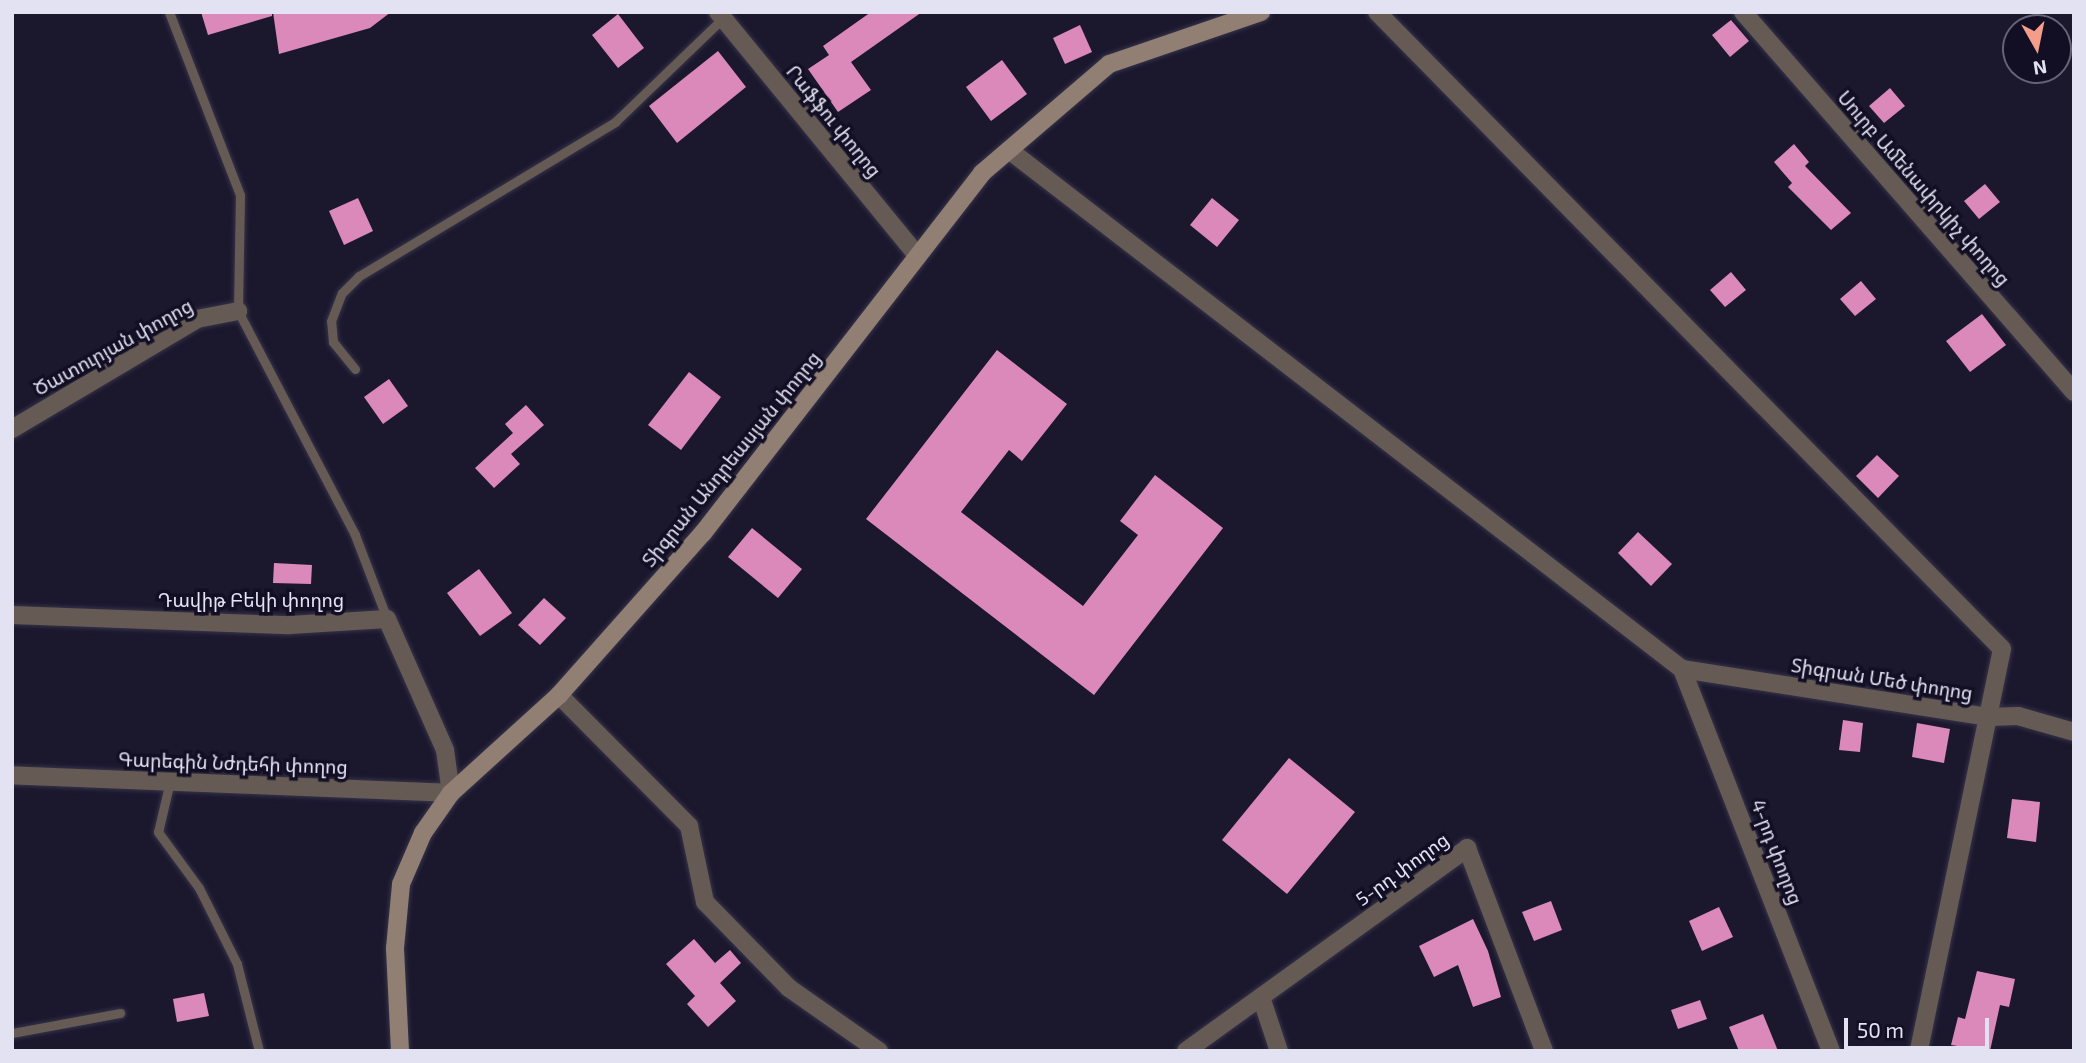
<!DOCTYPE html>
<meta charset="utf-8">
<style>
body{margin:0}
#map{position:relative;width:2086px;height:1063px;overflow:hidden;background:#1b182e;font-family:"Exo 2","Noto Sans Armenian",sans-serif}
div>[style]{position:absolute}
.building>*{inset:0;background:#db88bb}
.roads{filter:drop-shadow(0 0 2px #373449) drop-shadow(0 0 2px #373449)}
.service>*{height:9px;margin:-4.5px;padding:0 4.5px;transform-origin:4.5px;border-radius:4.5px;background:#665b54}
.minor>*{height:18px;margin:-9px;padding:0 9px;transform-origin:9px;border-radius:9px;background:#665b54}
.secondary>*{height:18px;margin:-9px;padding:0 9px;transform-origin:9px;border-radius:9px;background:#917f73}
span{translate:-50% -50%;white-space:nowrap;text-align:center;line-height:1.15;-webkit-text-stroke:7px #120f24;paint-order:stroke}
.street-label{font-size:19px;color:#e3e2f2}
.frame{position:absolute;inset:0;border:14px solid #e3e2f2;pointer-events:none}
.north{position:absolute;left:2002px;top:14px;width:70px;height:70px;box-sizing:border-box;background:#120f24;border:2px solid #666376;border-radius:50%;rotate:171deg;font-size:19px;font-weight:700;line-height:28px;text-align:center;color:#e3e2f2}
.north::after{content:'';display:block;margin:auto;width:24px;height:32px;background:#f49d8b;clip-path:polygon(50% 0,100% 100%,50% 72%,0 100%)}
.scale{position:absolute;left:1844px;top:1018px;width:145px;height:32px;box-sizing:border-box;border:4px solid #e3e2f2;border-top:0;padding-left:9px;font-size:21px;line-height:24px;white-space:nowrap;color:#e3e2f2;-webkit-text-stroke:5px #120f24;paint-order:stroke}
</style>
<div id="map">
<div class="building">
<i style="clip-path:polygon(201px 12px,272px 12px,272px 16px,208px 35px)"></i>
<i style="clip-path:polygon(273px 12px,391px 12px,370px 28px,279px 54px)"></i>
<i style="clip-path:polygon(871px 12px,922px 12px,851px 62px,871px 90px,838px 112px,808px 69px,829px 55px,823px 46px)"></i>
<i style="clip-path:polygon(618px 14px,644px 48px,618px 68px,592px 35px)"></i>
<i style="clip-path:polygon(1731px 20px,1749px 41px,1730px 57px,1712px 35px)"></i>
<i style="clip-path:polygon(1080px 25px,1092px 52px,1065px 64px,1053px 38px)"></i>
<i style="clip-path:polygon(718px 51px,746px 87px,677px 143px,649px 106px)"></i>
<i style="clip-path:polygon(1002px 60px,1027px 94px,991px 121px,966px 87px)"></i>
<i style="clip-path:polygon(1890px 88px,1905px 106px,1884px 123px,1869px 106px)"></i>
<i style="clip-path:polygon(1794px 144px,1809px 162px,1805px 166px,1851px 213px,1831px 230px,1788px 187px,1792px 183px,1774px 162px)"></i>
<i style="clip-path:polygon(1985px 184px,2000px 202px,1979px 219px,1964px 201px)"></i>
<i style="clip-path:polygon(358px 198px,373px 231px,344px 245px,329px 211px)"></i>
<i style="clip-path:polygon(1212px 198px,1239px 220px,1217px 247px,1190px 225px)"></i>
<i style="clip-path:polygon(1731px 272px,1746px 290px,1725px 307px,1710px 290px)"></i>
<i style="clip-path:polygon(1861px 281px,1876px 299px,1855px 316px,1840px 299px)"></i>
<i style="clip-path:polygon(1982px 314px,2006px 345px,1970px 372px,1946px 341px)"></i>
<i style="clip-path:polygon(997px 350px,1067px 404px,1022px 461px,1009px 450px,961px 512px,1083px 606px,1138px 535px,1120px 521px,1155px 475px,1223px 528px,1094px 695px,866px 519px)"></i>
<i style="clip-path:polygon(689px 372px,721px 397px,681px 450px,648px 425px)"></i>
<i style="clip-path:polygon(389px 379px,408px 406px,383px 424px,364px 397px)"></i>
<i style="clip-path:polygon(526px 405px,544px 425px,511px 454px,520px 464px,494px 488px,475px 468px,513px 433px,505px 424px)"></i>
<i style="clip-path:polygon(1877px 455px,1899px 476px,1878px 498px,1856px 476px)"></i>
<i style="clip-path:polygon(752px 528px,802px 569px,778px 598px,728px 557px)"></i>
<i style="clip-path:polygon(1638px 532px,1672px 564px,1651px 586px,1618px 553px)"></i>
<i style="clip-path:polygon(274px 563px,312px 565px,311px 584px,273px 583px)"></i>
<i style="clip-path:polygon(479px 569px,512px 613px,480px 636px,447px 593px)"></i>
<i style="clip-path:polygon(544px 598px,566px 618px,540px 645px,518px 625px)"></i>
<i style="clip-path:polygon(1843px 720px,1863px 723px,1860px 752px,1839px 750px)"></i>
<i style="clip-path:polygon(1917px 723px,1950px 729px,1944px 763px,1912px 757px)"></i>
<i style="clip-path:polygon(1289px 758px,1355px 812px,1287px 894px,1222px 840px)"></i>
<i style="clip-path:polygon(2012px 799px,2040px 802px,2036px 842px,2007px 838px)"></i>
<i style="clip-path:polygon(1551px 901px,1562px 930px,1534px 941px,1522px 912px)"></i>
<i style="clip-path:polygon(1719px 907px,1733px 937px,1702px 951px,1689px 921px)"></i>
<i style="clip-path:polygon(1473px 919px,1488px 951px,1501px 997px,1473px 1007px,1458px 965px,1434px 977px,1419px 946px)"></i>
<i style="clip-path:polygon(694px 939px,715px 963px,730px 950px,741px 963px,720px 983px,736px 1001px,708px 1027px,687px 1004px,695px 996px,666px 964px)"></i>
<i style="clip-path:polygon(1977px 971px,2015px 979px,2009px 1007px,2000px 1005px,1990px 1051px,1951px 1045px,1958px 1017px,1965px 1019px)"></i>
<i style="clip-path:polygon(204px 993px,209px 1016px,177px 1022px,173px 999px)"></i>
<i style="clip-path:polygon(1700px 1000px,1707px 1019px,1678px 1029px,1671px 1010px)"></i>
<i style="clip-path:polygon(1763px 1014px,1778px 1051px,1739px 1051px,1729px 1027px)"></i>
</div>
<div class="roads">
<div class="service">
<i style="left:169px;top:12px;width:196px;rotate:68.8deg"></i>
<i style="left:240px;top:195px;width:116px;rotate:91deg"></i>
<i style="left:238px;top:311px;width:253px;rotate:62.4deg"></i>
<i style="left:355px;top:535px;width:90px;rotate:69.1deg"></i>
<i style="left:355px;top:369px;width:35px;rotate:-129deg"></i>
<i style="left:333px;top:342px;width:21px;rotate:-95deg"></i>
<i style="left:331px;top:321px;width:30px;rotate:-69deg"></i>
<i style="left:342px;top:293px;width:24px;rotate:-45deg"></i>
<i style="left:359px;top:276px;width:299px;rotate:-31deg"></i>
<i style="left:615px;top:122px;width:150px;rotate:-43.9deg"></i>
<i style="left:170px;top:781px;width:52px;rotate:103.2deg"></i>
<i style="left:158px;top:832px;width:69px;rotate:53.8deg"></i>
<i style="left:199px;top:888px;width:85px;rotate:63.4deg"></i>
<i style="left:237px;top:964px;width:90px;rotate:75.8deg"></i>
<i style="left:12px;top:1033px;width:110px;rotate:-10.5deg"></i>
</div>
<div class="minor">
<i style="left:718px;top:12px;width:315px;rotate:50.7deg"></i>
<i style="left:1377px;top:12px;width:892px;rotate:45.54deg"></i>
<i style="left:2002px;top:649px;width:410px;rotate:101.7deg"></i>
<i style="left:1743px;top:12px;width:504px;rotate:48.94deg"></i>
<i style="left:1009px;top:150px;width:850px;rotate:37.64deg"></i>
<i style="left:1682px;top:669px;width:311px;rotate:8.9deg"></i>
<i style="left:1989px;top:717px;width:29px;rotate:-2deg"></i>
<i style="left:2018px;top:716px;width:58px;rotate:15.9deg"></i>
<i style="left:12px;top:429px;width:215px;rotate:-30.7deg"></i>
<i style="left:197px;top:319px;width:42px;rotate:-11deg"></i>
<i style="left:12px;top:615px;width:278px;rotate:2.1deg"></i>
<i style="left:290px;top:625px;width:97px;rotate:-3.5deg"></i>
<i style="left:387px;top:619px;width:143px;rotate:66.1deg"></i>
<i style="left:445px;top:750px;width:43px;rotate:82.1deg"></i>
<i style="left:451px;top:793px;width:439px;rotate:-177.7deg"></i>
<i style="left:1682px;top:669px;width:410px;rotate:68.7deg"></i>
<i style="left:559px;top:695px;width:185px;rotate:45.2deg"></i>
<i style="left:689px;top:826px;width:78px;rotate:78.1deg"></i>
<i style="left:705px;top:902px;width:120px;rotate:45.7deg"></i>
<i style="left:789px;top:988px;width:110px;rotate:35deg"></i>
<i style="left:1261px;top:997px;width:57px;rotate:71.6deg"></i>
<i style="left:1186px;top:1051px;width:347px;rotate:-35.8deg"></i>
<i style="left:1467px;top:848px;width:217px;rotate:69.2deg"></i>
</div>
<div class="secondary">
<i style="left:400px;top:1051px;width:103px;rotate:-92.8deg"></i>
<i style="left:395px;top:948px;width:64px;rotate:-84.6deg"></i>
<i style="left:401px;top:884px;width:56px;rotate:-66.7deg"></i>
<i style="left:423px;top:833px;width:49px;rotate:-55deg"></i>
<i style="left:451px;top:793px;width:146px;rotate:-42.2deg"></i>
<i style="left:559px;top:695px;width:217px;rotate:-48.4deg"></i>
<i style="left:703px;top:533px;width:455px;rotate:-52.2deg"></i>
<i style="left:982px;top:173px;width:167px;rotate:-40.6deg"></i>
<i style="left:1109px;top:64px;width:161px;rotate:-18.9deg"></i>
</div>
</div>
<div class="street-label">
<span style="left:834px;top:121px;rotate:51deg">Րաֆֆու փողոց</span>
<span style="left:1924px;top:188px;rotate:49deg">Սուրբ Ամենափրկիչ փողոց</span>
<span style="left:113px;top:347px;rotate:-29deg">Ծատուրյան փողոց</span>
<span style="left:731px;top:459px;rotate:-51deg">Տիգրան Անդրեասյան փողոց</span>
<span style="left:251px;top:600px">Դավիթ Բեկի փողոց</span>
<span style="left:1882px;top:679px;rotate:9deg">Տիգրան Մեծ փողոց</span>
<span style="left:233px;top:763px;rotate:2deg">Գարեգին Նժդեհի փողոց</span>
<span style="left:1777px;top:852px;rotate:69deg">4-րդ փողոց</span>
<span style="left:1402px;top:869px;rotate:-36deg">5-րդ փողոց</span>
</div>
<div class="frame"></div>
<div class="north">N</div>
<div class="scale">50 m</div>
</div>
